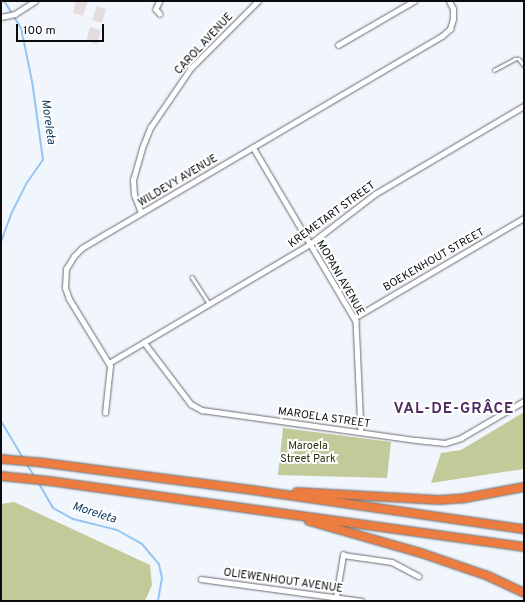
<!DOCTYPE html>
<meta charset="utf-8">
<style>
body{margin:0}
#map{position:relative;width:525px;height:602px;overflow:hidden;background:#f1f6fc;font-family:Overpass,sans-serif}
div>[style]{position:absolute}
.green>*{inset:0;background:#c2ca9a}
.stream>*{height:2px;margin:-1px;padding:0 1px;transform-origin:1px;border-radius:1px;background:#96c5f3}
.building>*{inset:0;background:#e4dcdf}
.roads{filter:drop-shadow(0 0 1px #676c71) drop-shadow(0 0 1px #676c71)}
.service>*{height:2.5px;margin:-1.25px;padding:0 1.25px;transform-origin:1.25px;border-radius:1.25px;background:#fff}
.minor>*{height:4.5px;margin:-2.25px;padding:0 2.25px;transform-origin:2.25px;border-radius:2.25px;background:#fff}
.motorway>*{height:8px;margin:-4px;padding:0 4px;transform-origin:4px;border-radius:4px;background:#ec7c3f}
span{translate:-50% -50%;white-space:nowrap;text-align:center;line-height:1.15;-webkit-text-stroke:4px #fff;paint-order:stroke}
.street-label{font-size:11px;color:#0a0c0e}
.park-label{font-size:11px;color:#2c310f}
.water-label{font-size:12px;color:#133e63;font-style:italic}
.district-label{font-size:15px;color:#4f2c64;font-weight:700;letter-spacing:1px}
.frame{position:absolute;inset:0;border:2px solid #0a0c0e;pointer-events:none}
.scale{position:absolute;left:16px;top:24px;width:88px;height:18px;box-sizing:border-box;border:2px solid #0a0c0e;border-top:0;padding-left:5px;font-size:12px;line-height:14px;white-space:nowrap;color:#0a0c0e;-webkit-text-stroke:3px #fff;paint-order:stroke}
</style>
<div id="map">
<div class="green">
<i style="clip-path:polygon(524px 412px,524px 469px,431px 483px,441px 453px,461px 450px)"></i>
<i style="clip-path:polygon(283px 428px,391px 442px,387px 478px,278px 475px)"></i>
<i style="clip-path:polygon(14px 502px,150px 565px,152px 585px,145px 601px,1px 601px,1px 504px)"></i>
</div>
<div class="stream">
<i style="left:1px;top:242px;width:32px;rotate:-70deg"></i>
<i style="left:12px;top:212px;width:31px;rotate:-63deg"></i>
<i style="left:26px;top:184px;width:29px;rotate:-55deg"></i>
<i style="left:43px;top:160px;width:80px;rotate:-97.9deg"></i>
<i style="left:32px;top:81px;width:54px;rotate:-101.7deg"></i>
<i style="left:21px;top:28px;width:32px;rotate:-122deg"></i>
<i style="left:1px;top:421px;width:43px;rotate:59.3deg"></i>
<i style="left:26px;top:463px;width:15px;rotate:58deg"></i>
<i style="left:38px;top:482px;width:30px;rotate:60deg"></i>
<i style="left:53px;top:508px;width:23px;rotate:29deg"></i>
<i style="left:73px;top:519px;width:45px;rotate:14deg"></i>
<i style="left:117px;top:530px;width:29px;rotate:29deg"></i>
<i style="left:142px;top:544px;width:26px;rotate:50deg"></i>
<i style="left:159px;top:564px;width:14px;rotate:78deg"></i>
<i style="left:162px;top:578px;width:23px;rotate:100deg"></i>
</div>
<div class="building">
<i style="clip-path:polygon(76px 1px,88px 1px,83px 16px,73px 13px)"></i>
<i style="clip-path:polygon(97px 6px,106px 9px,102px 23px,92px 20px)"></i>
<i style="clip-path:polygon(90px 27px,101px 30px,97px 44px,86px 41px)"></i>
</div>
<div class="roads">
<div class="service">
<i style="left:494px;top:70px;width:24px;rotate:-28deg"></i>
<i style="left:515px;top:59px;width:4px"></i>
<i style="left:519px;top:59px;width:8px;rotate:50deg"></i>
<i style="left:192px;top:277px;width:31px;rotate:57deg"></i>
</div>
<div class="minor">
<i style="left:160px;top:1px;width:9px;rotate:117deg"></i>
<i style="left:156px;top:9px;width:6px;rotate:51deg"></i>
<i style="left:1px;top:17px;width:14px;rotate:-12deg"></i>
<i style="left:15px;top:14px;width:24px;rotate:-33deg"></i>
<i style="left:338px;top:45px;width:88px;rotate:-30.1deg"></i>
<i style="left:253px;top:147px;width:202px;rotate:59.4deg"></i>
<i style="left:356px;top:321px;width:111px;rotate:87.4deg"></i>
<i style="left:141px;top:213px;width:19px;rotate:-111deg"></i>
<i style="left:134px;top:195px;width:15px;rotate:-94deg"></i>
<i style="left:133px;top:180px;width:33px;rotate:-74deg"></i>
<i style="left:142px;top:148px;width:22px;rotate:-68deg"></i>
<i style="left:150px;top:128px;width:73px;rotate:-55.7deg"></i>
<i style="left:191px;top:68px;width:95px;rotate:-45deg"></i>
<i style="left:354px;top:318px;width:197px;rotate:-30.5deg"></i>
<i style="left:144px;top:342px;width:78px;rotate:52.8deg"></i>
<i style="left:191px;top:404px;width:13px;rotate:29deg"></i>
<i style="left:202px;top:410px;width:216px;rotate:8deg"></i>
<i style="left:416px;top:440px;width:29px;rotate:6deg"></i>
<i style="left:445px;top:443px;width:17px;rotate:-17deg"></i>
<i style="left:461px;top:438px;width:73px;rotate:-30.4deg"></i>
<i style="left:109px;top:363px;width:234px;rotate:-30.6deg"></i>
<i style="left:310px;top:244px;width:82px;rotate:-37.6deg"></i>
<i style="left:375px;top:194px;width:173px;rotate:-30.6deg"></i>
<i style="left:105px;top:413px;width:47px;rotate:-83.9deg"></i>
<i style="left:110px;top:366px;width:79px;rotate:-121.5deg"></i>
<i style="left:69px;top:299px;width:12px;rotate:-110deg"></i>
<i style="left:65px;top:288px;width:19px;rotate:-87deg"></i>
<i style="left:66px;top:269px;width:15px;rotate:-58deg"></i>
<i style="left:74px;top:256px;width:11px;rotate:-45deg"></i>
<i style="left:82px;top:248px;width:31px;rotate:-31deg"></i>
<i style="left:109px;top:232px;width:386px;rotate:-30.5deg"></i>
<i style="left:442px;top:36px;width:11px;rotate:-41deg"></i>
<i style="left:450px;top:29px;width:10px;rotate:-73deg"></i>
<i style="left:453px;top:19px;width:10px;rotate:-90deg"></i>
<i style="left:453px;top:9px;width:9px;rotate:-117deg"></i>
<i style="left:201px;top:579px;width:162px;rotate:7.8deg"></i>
<i style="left:336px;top:597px;width:43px;rotate:-80.5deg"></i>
<i style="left:343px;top:555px;width:49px;rotate:8.1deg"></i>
<i style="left:392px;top:562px;width:30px;rotate:28deg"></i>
</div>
<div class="motorway">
<i style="left:1px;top:459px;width:36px;rotate:5deg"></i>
<i style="left:37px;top:462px;width:217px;rotate:7.4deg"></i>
<i style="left:252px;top:490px;width:275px;rotate:8.2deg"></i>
<i style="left:1px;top:476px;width:48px;rotate:5.9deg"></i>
<i style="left:49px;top:481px;width:480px;rotate:7.9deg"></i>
<i style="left:297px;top:492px;width:142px;rotate:3.2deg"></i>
<i style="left:439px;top:500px;width:26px;rotate:-4deg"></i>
<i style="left:465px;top:498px;width:60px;rotate:-10.6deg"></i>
<i style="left:309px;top:521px;width:116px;rotate:15.9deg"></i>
<i style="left:421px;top:553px;width:71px;rotate:18.9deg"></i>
<i style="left:488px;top:576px;width:40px;rotate:25deg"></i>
</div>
</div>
<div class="street-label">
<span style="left:204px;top:44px;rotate:-47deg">CAROL AVENUE</span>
<span style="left:178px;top:181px;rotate:-31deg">WILDEVY AVENUE</span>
<span style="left:332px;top:215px;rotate:-36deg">KREMETART STREET</span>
<span style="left:434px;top:260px;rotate:-30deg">BOEKENHOUT STREET</span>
<span style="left:340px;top:278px;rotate:60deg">MOPANI AVENUE</span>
<span style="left:324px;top:418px;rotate:8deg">MAROELA STREET</span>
<span style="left:283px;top:581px;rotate:8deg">OLIEWENHOUT AVENUE</span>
</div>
<div class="park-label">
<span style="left:308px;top:453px">Maroela<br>Street Park</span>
</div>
<div class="water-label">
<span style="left:47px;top:122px;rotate:82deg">Moreleta</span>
<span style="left:94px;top:514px;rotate:18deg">Moreleta</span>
</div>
<div class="district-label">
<span style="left:454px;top:410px">VAL-DE-GRÂCE</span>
</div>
<div class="frame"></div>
<div class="scale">100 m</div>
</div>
